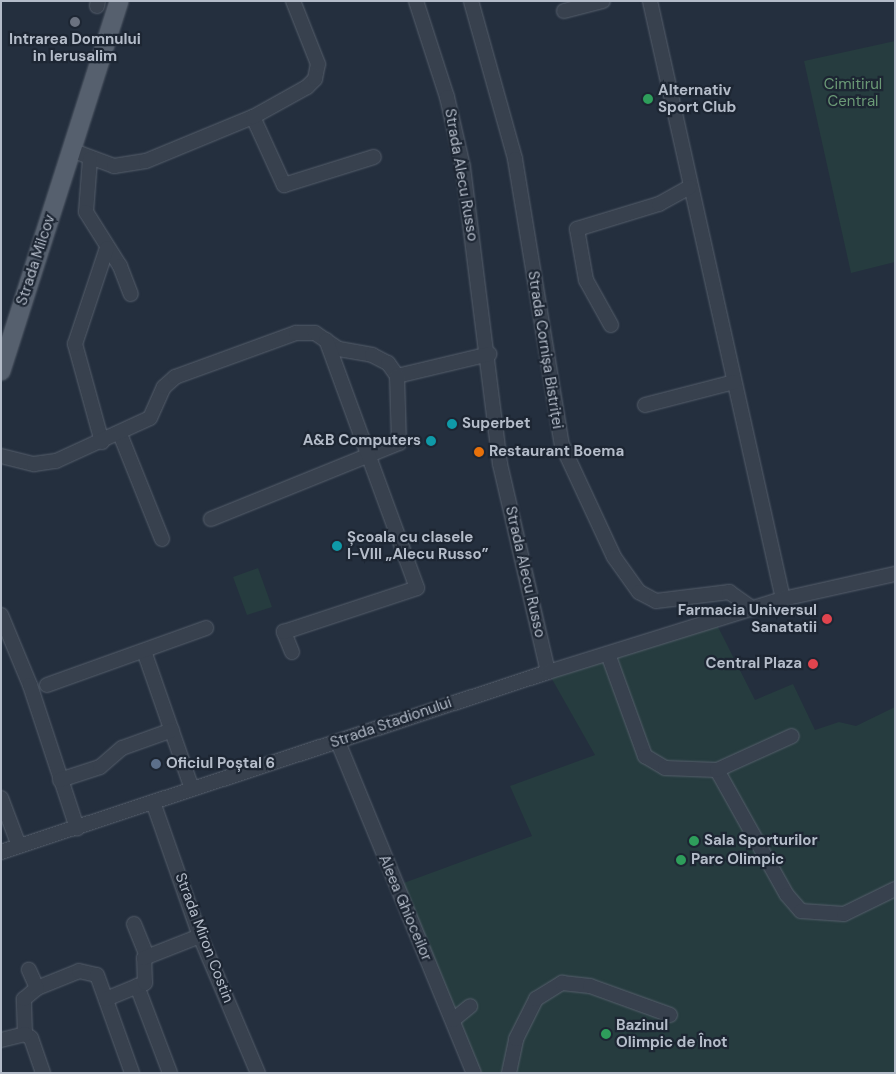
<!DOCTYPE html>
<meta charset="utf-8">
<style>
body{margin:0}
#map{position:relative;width:896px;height:1074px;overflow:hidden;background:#242f3e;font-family:"DM Sans",sans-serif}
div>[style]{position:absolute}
.green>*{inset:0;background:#263c3f}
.roads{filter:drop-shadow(0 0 1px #565f6c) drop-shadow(0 0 1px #565f6c)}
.minor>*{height:14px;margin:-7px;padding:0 7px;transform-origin:7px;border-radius:7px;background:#38414e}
.major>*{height:18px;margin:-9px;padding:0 9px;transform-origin:9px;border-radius:9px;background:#56606e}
.dots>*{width:14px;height:14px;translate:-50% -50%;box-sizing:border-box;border:2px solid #1d2633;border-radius:50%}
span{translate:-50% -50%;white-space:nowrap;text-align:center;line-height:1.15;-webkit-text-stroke:4.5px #1d2633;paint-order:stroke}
.poi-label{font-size:15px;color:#b4bcc9;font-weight:700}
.left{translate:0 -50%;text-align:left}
.right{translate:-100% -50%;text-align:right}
.park-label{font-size:15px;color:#6b9a76}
.street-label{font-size:15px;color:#b4bcc9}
.frame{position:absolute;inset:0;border:2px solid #b4bcc9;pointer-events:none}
</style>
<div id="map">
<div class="green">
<i style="clip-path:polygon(895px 41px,895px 262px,851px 273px,804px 61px)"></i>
<i style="clip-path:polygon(258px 568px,272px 607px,247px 615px,233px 577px)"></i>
<i style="clip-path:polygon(715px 621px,755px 700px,793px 684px,815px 730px,839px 722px,856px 726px,895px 707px,895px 1073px,474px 1073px,401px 884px,532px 836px,510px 786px,595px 755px,548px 672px)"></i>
</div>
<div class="roads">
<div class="minor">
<i style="left:416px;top:1px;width:101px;rotate:72.1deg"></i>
<i style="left:447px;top:97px;width:72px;rotate:77.1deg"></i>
<i style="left:463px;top:167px;width:299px;rotate:82.9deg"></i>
<i style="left:500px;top:464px;width:213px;rotate:77deg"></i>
<i style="left:471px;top:1px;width:164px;rotate:74.4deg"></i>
<i style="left:515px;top:159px;width:290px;rotate:80.7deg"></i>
<i style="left:562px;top:445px;width:123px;rotate:65.1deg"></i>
<i style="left:614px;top:557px;width:43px;rotate:54.5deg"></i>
<i style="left:639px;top:592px;width:19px;rotate:28deg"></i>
<i style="left:656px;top:601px;width:74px;rotate:-7deg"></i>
<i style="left:729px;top:592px;width:29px;rotate:35deg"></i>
<i style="left:650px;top:1px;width:613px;rotate:77.46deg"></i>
<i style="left:97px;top:6px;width:5px;rotate:-79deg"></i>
<i style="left:564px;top:11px;width:40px;rotate:-14.4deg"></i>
<i style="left:253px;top:117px;width:75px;rotate:65.5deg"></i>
<i style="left:284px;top:185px;width:94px;rotate:-17.3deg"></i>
<i style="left:71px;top:150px;width:46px;rotate:20.4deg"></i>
<i style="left:114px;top:166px;width:32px;rotate:-9deg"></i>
<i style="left:146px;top:161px;width:116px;rotate:-22.4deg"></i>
<i style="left:253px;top:117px;width:62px;rotate:-29.1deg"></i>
<i style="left:307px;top:87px;width:11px;rotate:-45deg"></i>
<i style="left:315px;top:79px;width:15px;rotate:-79deg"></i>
<i style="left:318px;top:64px;width:68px;rotate:-111.6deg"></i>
<i style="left:90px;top:159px;width:53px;rotate:94.3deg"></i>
<i style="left:86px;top:212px;width:64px;rotate:57.8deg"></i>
<i style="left:120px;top:266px;width:30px;rotate:69deg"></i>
<i style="left:611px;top:325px;width:51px;rotate:-119.1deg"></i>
<i style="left:586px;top:280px;width:52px;rotate:-100deg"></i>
<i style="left:577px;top:229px;width:86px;rotate:-17deg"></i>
<i style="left:659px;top:204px;width:35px;rotate:-29deg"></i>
<i style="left:645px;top:405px;width:92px;rotate:-14.5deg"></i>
<i style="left:120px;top:434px;width:113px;rotate:68.2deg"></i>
<i style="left:102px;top:442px;width:102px;rotate:-105.4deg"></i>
<i style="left:75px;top:344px;width:101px;rotate:-71.6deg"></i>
<i style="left:1px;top:456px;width:34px;rotate:14deg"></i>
<i style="left:34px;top:464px;width:22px;rotate:-8deg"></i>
<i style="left:56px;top:461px;width:103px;rotate:-24.6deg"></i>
<i style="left:150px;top:418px;width:34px;rotate:-66deg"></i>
<i style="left:164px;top:387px;width:15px;rotate:-42deg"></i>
<i style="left:175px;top:377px;width:129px;rotate:-20deg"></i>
<i style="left:296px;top:333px;width:19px"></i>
<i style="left:315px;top:333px;width:29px;rotate:34deg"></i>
<i style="left:339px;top:349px;width:34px;rotate:10deg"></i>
<i style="left:372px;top:355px;width:18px;rotate:27deg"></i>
<i style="left:388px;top:363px;width:16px;rotate:55deg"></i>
<i style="left:397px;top:376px;width:95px;rotate:-13.4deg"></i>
<i style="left:211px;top:519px;width:203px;rotate:-22deg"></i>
<i style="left:399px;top:443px;width:67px;rotate:-91.7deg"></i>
<i style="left:1px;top:615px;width:76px;rotate:67.5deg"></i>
<i style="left:30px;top:685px;width:151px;rotate:71.8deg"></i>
<i style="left:144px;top:651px;width:146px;rotate:70.8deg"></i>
<i style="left:292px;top:652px;width:22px;rotate:-112deg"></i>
<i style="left:284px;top:632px;width:140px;rotate:-18.3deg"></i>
<i style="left:417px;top:588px;width:264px;rotate:-110.1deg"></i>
<i style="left:608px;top:654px;width:109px;rotate:70.1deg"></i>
<i style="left:645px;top:756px;width:23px;rotate:31deg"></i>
<i style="left:665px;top:768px;width:52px;rotate:2.2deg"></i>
<i style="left:717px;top:770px;width:143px;rotate:60.8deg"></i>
<i style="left:787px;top:895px;width:21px;rotate:49deg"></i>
<i style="left:801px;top:911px;width:43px;rotate:4deg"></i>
<i style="left:844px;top:914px;width:57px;rotate:-26.1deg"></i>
<i style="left:47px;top:685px;width:169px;rotate:-19.7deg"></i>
<i style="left:338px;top:742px;width:358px;rotate:67.7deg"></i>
<i style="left:717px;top:770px;width:82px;rotate:-24.4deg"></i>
<i style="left:60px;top:780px;width:42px;rotate:-18deg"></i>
<i style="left:100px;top:767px;width:29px;rotate:-41deg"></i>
<i style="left:122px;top:748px;width:53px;rotate:-19.8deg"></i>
<i style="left:1px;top:798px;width:51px;rotate:69.4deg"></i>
<i style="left:153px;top:802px;width:142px;rotate:70.7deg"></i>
<i style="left:200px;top:936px;width:149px;rotate:67.1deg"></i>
<i style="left:1px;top:852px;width:576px;rotate:-18.21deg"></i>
<i style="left:548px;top:672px;width:246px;rotate:-17.3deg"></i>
<i style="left:783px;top:599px;width:115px;rotate:-12.6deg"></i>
<i style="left:134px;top:924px;width:35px;rotate:68deg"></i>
<i style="left:137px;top:986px;width:93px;rotate:69.2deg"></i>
<i style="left:37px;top:988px;width:45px;rotate:-22deg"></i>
<i style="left:79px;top:971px;width:18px;rotate:13deg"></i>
<i style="left:97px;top:975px;width:104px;rotate:70.3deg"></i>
<i style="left:106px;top:999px;width:42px;rotate:-22.3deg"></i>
<i style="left:145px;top:983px;width:25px;rotate:-92deg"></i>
<i style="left:144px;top:958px;width:60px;rotate:-21.4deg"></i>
<i style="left:453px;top:1020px;width:22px;rotate:-39deg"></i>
<i style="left:25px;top:1034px;width:35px;rotate:-92deg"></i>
<i style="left:24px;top:999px;width:17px;rotate:-40deg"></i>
<i style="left:37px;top:988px;width:20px;rotate:-114deg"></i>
<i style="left:25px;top:1034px;width:7px;rotate:34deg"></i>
<i style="left:31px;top:1038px;width:37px;rotate:71deg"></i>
<i style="left:1px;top:1040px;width:25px;rotate:-14deg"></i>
<i style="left:509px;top:1073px;width:35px;rotate:-78deg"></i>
<i style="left:516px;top:1039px;width:45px;rotate:-63.4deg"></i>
<i style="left:536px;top:999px;width:31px;rotate:-32deg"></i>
<i style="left:562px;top:983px;width:28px;rotate:6deg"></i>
<i style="left:590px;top:986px;width:85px;rotate:19.9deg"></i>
</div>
<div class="major">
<i style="left:1px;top:371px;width:388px;rotate:-72.3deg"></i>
</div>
</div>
<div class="dots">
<i style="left:75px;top:22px;background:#6b7280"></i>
<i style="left:648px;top:99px;background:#2e9e5b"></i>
<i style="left:452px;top:424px;background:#0f9aa8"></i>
<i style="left:431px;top:441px;background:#0f9aa8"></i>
<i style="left:479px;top:452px;background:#e8710a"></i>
<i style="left:337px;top:546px;background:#0f9aa8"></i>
<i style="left:827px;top:619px;background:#e0444e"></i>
<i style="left:813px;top:664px;background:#e0444e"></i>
<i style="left:156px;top:764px;background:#5c6f8a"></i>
<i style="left:694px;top:841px;background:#2e9e5b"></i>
<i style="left:681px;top:860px;background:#2e9e5b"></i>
<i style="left:606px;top:1034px;background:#2e9e5b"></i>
</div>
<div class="poi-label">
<span style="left:75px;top:48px">Intrarea Domnului<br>in Ierusalim</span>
<span class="left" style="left:658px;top:99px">Alternativ<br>Sport Club</span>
<span class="left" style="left:462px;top:424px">Superbet</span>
<span class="right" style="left:421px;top:441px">A&amp;B Computers</span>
<span class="left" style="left:489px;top:452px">Restaurant Boema</span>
<span class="left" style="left:347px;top:546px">Școala cu clasele<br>I-VIII „Alecu Russo”</span>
<span class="right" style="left:817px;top:619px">Farmacia Universul<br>Sanatatii</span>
<span class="right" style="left:802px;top:664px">Central Plaza</span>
<span class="left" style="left:166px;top:764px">Oficiul Poștal 6</span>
<span class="left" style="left:704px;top:841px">Sala Sporturilor</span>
<span class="left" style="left:691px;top:860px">Parc Olimpic</span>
<span class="left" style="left:616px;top:1034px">Bazinul<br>Olimpic de Înot</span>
</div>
<div class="park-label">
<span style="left:853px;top:93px">Cimitirul<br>Central</span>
</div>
<div class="street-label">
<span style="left:461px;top:175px;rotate:80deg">Strada Alecu Russo</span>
<span style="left:36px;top:260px;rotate:-72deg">Strada Milcov</span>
<span style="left:545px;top:350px;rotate:81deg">Strada Cornișa Bistriței</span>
<span style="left:525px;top:572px;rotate:77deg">Strada Alecu Russo</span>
<span style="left:391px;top:723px;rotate:-19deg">Strada Stadionului</span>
<span style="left:405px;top:908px;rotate:67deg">Aleea Ghioceilor</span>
<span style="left:204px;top:938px;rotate:69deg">Strada Miron Costin</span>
</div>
<div class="frame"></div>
</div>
